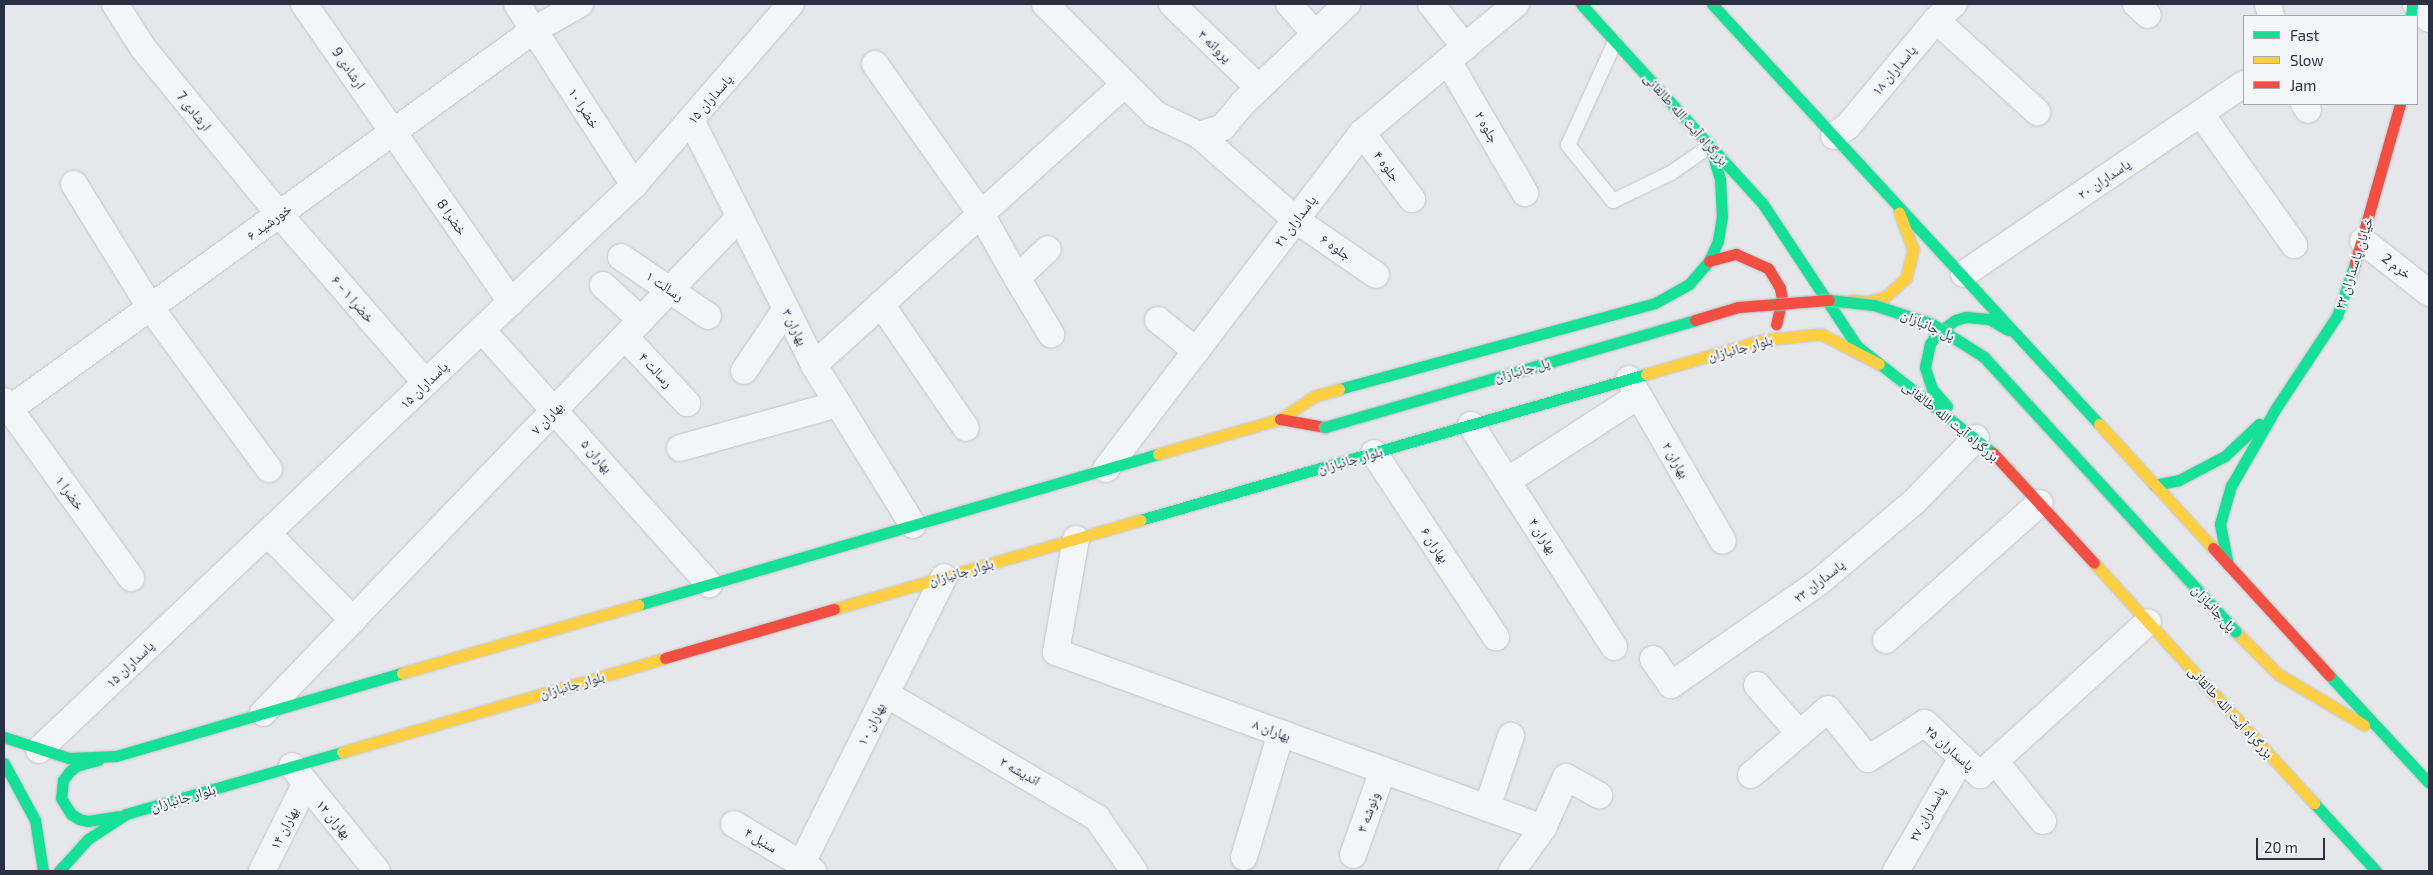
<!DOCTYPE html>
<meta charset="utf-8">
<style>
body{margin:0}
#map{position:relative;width:2433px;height:875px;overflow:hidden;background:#e5e7ea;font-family:"Exo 2","Noto Naskh Arabic",sans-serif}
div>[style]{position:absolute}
.roads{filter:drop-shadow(0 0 1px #c3c5c8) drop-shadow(0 0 1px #c3c5c8)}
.lane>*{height:14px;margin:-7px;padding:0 7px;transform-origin:7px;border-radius:7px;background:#f4f5f7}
.street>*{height:26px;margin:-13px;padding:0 13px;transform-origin:13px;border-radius:13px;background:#f4f5f7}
.fast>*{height:11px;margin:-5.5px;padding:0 5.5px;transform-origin:5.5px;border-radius:5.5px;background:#16e098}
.slow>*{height:11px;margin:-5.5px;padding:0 5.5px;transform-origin:5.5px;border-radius:5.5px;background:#ffcf43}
.jam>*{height:11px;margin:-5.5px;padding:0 5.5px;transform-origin:5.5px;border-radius:5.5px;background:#f24e42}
.bridges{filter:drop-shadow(0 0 1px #b7babf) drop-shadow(0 0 1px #b7babf)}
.fast-bridge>*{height:11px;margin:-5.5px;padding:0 5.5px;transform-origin:5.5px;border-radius:5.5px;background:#16e098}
.jam-bridge>*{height:11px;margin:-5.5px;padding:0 5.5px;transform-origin:5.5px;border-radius:5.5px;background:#f24e42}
span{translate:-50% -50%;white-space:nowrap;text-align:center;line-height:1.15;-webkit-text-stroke:4px #f3f5f9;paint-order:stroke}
.street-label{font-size:14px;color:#293245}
.frame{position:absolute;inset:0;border:5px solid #293245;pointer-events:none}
.legend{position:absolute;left:2243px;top:15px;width:175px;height:90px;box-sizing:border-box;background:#f3f5f9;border:1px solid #a2a7b1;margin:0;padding:6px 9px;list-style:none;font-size:15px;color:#293245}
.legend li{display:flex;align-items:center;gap:10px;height:25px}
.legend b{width:25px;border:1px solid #a2a7b1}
.scale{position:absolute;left:2256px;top:838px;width:69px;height:22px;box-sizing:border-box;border:2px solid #293245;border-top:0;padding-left:6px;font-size:15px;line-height:18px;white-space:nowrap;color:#293245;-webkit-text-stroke:4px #f3f5f9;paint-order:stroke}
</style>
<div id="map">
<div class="roads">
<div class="lane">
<i style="left:1615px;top:42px;width:113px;rotate:114.5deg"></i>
<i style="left:1568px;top:145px;width:72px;rotate:51.2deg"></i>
<i style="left:1613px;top:201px;width:64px;rotate:-25.8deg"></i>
<i style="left:1671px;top:173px;width:47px;rotate:-34.7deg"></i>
</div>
<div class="street">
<i style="left:115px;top:4px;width:52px;rotate:57.5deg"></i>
<i style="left:143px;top:48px;width:215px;rotate:50.7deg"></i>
<i style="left:279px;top:214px;width:224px;rotate:49deg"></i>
<i style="left:304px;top:4px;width:363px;rotate:55.2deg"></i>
<i style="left:517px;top:4px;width:216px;rotate:57.1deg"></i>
<i style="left:1045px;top:4px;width:156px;rotate:45deg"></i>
<i style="left:1155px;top:114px;width:49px;rotate:25.5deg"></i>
<i style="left:1199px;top:135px;width:25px;rotate:-18deg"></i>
<i style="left:1223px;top:127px;width:31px;rotate:-50deg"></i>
<i style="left:1243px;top:103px;width:144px;rotate:-43.6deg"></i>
<i style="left:1172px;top:4px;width:121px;rotate:44deg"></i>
<i style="left:1289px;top:4px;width:40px;rotate:49deg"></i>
<i style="left:1431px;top:4px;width:55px;rotate:51.7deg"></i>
<i style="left:2136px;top:4px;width:16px;rotate:43deg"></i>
<i style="left:2268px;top:4px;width:12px;rotate:76deg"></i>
<i style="left:2416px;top:4px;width:20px;rotate:49deg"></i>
<i style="left:1936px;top:20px;width:137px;rotate:42.3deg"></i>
<i style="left:1448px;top:61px;width:153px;rotate:59.7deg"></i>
<i style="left:875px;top:64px;width:184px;rotate:54.8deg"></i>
<i style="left:981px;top:214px;width:73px;rotate:60.6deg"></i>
<i style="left:1017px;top:278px;width:42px;rotate:-43.1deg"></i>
<i style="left:2304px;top:104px;width:7px;rotate:56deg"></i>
<i style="left:2201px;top:114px;width:161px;rotate:54.6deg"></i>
<i style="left:691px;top:120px;width:274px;rotate:63.3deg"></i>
<i style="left:814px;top:365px;width:188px;rotate:58.3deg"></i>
<i style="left:1362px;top:133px;width:83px;rotate:52.9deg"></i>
<i style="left:1199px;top:135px;width:129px;rotate:41.2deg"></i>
<i style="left:1296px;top:220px;width:97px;rotate:34.5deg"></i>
<i style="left:1834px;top:136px;width:17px;rotate:-36deg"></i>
<i style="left:1848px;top:126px;width:138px;rotate:-50.3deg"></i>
<i style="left:1936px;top:20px;width:24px;rotate:-42deg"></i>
<i style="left:74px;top:184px;width:145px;rotate:58.3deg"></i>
<i style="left:150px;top:307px;width:201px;rotate:53.7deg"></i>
<i style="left:2363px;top:241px;width:84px;rotate:38.2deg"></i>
<i style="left:621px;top:257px;width:105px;rotate:34.1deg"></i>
<i style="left:1964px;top:274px;width:338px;rotate:-34.2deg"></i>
<i style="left:1017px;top:278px;width:66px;rotate:58.7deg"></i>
<i style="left:603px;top:285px;width:52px;rotate:42.6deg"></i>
<i style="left:881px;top:304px;width:150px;rotate:55.6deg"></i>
<i style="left:1158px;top:320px;width:49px;rotate:39.2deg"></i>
<i style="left:482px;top:330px;width:341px;rotate:48.2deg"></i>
<i style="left:625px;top:337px;width:91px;rotate:46.8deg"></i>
<i style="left:814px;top:365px;width:419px;rotate:-42.1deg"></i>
<i style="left:744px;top:371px;width:75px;rotate:-55.9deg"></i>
<i style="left:1629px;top:379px;width:187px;rotate:59.9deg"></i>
<i style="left:4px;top:401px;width:218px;rotate:54.3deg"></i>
<i style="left:4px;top:413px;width:654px;rotate:-35.85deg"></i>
<i style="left:534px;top:30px;width:53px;rotate:-29.5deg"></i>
<i style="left:1471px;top:425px;width:264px;rotate:57.2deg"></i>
<i style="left:680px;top:448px;width:164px;rotate:-15.6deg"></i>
<i style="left:1374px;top:453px;width:221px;rotate:56.5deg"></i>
<i style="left:1106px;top:469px;width:422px;rotate:-52.7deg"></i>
<i style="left:1362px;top:133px;width:201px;rotate:-40deg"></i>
<i style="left:1507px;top:481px;width:156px;rotate:-33deg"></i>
<i style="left:268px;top:534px;width:121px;rotate:45.3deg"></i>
<i style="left:1076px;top:539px;width:115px;rotate:100deg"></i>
<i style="left:1056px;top:652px;width:518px;rotate:19.87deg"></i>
<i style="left:1543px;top:828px;width:56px;rotate:-65.7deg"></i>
<i style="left:1566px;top:777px;width:38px;rotate:29deg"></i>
<i style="left:1886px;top:640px;width:206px;rotate:-41.7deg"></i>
<i style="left:1653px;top:659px;width:32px;rotate:55deg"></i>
<i style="left:1671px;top:685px;width:179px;rotate:-34.8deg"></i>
<i style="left:1818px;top:583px;width:126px;rotate:-40.2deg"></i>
<i style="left:1914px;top:502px;width:89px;rotate:-45.9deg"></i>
<i style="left:1757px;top:685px;width:64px;rotate:48.8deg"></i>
<i style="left:886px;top:694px;width:245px;rotate:30.4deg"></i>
<i style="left:1097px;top:818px;width:65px;rotate:55.1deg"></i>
<i style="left:263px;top:713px;width:688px;rotate:-46.12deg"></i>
<i style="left:39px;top:750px;width:821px;rotate:-43.52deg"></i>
<i style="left:634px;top:185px;width:240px;rotate:-49.1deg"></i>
<i style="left:1995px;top:761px;width:77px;rotate:51.3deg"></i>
<i style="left:292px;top:766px;width:135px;rotate:51deg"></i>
<i style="left:1751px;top:775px;width:101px;rotate:-40.6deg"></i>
<i style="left:1828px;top:709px;width:64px;rotate:51.3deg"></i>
<i style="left:1868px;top:759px;width:67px;rotate:-32.3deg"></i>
<i style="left:1925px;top:723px;width:76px;rotate:43.4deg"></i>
<i style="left:1980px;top:775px;width:227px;rotate:-42.3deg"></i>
<i style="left:1487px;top:808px;width:76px;rotate:-71.6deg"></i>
<i style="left:734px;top:824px;width:92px;rotate:30.7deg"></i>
<i style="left:1353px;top:855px;width:90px;rotate:-70.6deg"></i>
<i style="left:1244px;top:857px;width:129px;rotate:-73.4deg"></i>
<i style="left:262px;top:871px;width:96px;rotate:-63.4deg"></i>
<i style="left:798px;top:871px;width:328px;rotate:-63.6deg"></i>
<i style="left:1512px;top:871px;width:53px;rotate:-54.2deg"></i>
<i style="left:1896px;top:871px;width:131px;rotate:-59.7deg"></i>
</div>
<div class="fast">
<i style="left:1581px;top:4px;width:270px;rotate:47.7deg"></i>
<i style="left:1763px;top:204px;width:170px;rotate:56.5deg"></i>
<i style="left:1857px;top:346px;width:173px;rotate:38.2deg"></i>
<i style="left:1712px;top:4px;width:571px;rotate:47.34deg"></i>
<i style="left:2411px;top:16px;width:12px;rotate:-85deg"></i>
<i style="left:1339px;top:389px;width:327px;rotate:-15.2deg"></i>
<i style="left:1655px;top:303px;width:39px;rotate:-29deg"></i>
<i style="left:1689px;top:284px;width:30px;rotate:-49deg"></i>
<i style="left:1709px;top:261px;width:22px;rotate:-66deg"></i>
<i style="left:1718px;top:241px;width:24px;rotate:-81deg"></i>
<i style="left:1722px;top:217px;width:38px;rotate:-93deg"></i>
<i style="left:1720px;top:179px;width:34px;rotate:-107deg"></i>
<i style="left:1947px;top:406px;width:23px;rotate:-131deg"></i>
<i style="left:1932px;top:389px;width:23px;rotate:-108deg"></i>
<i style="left:1925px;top:367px;width:24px;rotate:-78deg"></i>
<i style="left:1930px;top:344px;width:12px;rotate:-59deg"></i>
<i style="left:1936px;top:334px;width:24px;rotate:-36deg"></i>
<i style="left:1955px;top:320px;width:11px;rotate:-15deg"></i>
<i style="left:1966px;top:317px;width:23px;rotate:5deg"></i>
<i style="left:1989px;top:319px;width:22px;rotate:30deg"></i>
<i style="left:2154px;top:485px;width:25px;rotate:-11deg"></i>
<i style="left:2179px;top:480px;width:52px;rotate:-27.6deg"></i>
<i style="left:2225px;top:456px;width:47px;rotate:-43.3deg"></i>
<i style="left:1140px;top:520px;width:527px;rotate:-16.09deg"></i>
<i style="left:2228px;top:565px;width:42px;rotate:-101deg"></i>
<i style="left:2220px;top:524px;width:40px;rotate:-74deg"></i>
<i style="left:2231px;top:486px;width:90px;rotate:-60deg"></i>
<i style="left:2276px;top:408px;width:110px;rotate:-56.5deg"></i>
<i style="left:2337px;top:316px;width:56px;rotate:-71.2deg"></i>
<i style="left:638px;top:605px;width:541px;rotate:-16.19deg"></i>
<i style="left:2329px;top:675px;width:147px;rotate:47.2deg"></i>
<i style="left:4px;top:737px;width:68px;rotate:17.9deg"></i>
<i style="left:69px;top:758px;width:47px;rotate:-2.4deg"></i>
<i style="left:116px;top:756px;width:298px;rotate:-16.2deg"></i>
<i style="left:98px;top:760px;width:23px;rotate:165deg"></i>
<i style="left:76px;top:766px;width:9px;rotate:139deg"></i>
<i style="left:69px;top:772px;width:10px;rotate:127deg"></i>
<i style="left:63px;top:780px;width:18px;rotate:96deg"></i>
<i style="left:61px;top:798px;width:19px;rotate:58deg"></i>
<i style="left:71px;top:814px;width:9px;rotate:32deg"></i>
<i style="left:79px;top:819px;width:9px;rotate:13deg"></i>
<i style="left:88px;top:821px;width:31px;rotate:-9deg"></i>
<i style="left:4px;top:763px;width:65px;rotate:61.5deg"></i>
<i style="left:35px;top:820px;width:52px;rotate:81.1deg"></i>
<i style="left:2314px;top:803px;width:92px;rotate:47.6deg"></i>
<i style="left:59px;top:871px;width:43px;rotate:-47.8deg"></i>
<i style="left:88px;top:839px;width:45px;rotate:-33.3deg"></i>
<i style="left:126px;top:814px;width:225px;rotate:-16deg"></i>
</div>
<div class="slow">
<i style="left:1852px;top:300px;width:14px;rotate:8deg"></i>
<i style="left:1866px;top:302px;width:20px;rotate:-15deg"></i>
<i style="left:1885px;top:297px;width:28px;rotate:-42deg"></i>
<i style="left:1906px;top:278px;width:30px;rotate:-76deg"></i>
<i style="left:1913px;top:249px;width:39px;rotate:-111deg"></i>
<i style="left:1646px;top:374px;width:122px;rotate:-16.2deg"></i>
<i style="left:1763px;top:340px;width:58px;rotate:-5.9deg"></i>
<i style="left:1821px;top:334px;width:65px;rotate:27.3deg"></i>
<i style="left:2099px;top:424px;width:168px;rotate:47.4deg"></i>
<i style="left:1158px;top:454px;width:127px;rotate:-16deg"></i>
<i style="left:1280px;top:419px;width:42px;rotate:-33.3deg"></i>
<i style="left:1315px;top:396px;width:25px;rotate:-16deg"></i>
<i style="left:2094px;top:563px;width:326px;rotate:47.5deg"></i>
<i style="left:834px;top:609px;width:319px;rotate:-16.2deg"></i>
<i style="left:2235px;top:631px;width:61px;rotate:45deg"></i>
<i style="left:2278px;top:674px;width:100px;rotate:30.7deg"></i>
<i style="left:402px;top:673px;width:246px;rotate:-16.1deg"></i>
<i style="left:342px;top:752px;width:336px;rotate:-16.2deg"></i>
</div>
<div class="jam">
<i style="left:1709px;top:261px;width:28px;rotate:-15deg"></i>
<i style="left:1736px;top:254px;width:35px;rotate:24deg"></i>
<i style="left:1768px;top:268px;width:23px;rotate:59deg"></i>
<i style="left:1780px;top:288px;width:11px;rotate:80deg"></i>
<i style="left:1782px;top:299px;width:26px;rotate:103deg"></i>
<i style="left:2355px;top:263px;width:165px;rotate:-74.2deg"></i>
<i style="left:1280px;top:419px;width:46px;rotate:10.1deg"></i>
<i style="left:1993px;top:453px;width:149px;rotate:47.4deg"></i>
<i style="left:2213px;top:548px;width:172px;rotate:47.6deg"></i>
<i style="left:665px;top:658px;width:176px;rotate:-16.2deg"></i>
</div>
</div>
<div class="bridges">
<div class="fast-bridge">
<i style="left:1829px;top:300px;width:45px;rotate:6.3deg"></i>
<i style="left:1874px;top:305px;width:61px;rotate:18.1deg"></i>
<i style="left:1932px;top:324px;width:62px;rotate:32.4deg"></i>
<i style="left:1984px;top:357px;width:372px;rotate:47.5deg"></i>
<i style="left:1325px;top:427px;width:385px;rotate:-16.1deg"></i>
</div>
<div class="jam-bridge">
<i style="left:1695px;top:320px;width:45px;rotate:-16.8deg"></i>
<i style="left:1738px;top:307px;width:91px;rotate:-4.4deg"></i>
</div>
</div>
<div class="street-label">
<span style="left:1215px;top:46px;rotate:44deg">پروانه ۳</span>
<span style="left:349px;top:68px;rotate:55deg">ارشادی 9</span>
<span style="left:1894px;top:70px;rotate:-50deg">پاسداران ۱۸</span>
<span style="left:710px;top:99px;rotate:-49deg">پاسداران ۱۵</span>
<span style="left:584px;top:108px;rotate:57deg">خضرا ۱۰</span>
<span style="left:194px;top:111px;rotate:51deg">ارشادی 7</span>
<span style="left:1686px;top:119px;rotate:48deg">بزرگراه آیت الله طالقانی</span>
<span style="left:1487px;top:127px;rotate:60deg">جلوه ۲</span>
<span style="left:1387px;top:166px;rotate:53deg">جلوه ۴</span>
<span style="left:2104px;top:179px;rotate:-34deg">پاسداران ۲۰</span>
<span style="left:452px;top:217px;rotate:55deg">خضرا 8</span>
<span style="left:1295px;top:221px;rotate:-53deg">پاسداران ۲۱</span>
<span style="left:269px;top:222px;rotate:-36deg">خورشید ۶</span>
<span style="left:1336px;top:247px;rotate:35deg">جلوه ۶</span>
<span style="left:2354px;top:263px;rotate:-72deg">خیابان پاسداران ۲۲</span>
<span style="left:2397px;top:266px;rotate:37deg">خرم 2</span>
<span style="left:665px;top:286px;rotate:34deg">رسالت ۱</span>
<span style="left:353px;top:299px;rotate:49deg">خضرا ۱ - ۶</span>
<span style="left:1928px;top:325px;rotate:24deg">پل جانبازان</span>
<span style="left:795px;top:327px;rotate:64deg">بهاران ۳</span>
<span style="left:1740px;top:348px;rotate:-15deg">بلوار جانبازان</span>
<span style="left:656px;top:370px;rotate:47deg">رسالت ۴</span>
<span style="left:1522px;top:370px;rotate:-16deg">پل جانبازان</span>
<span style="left:424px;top:385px;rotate:-44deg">پاسداران ۱۵</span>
<span style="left:547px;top:418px;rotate:-46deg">بهاران ۷</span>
<span style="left:1951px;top:421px;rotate:39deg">بزرگراه آیت الله طالقانی</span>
<span style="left:597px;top:456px;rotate:49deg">بهاران ۵</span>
<span style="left:1350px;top:460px;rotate:-16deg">بلوار جانبازان</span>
<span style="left:1676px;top:460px;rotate:60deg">بهاران ۲</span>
<span style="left:70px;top:493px;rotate:54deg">خضرا ۱</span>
<span style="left:1543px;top:536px;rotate:57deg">بهاران ۴</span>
<span style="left:1435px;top:545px;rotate:57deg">بهاران ۶</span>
<span style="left:961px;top:572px;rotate:-16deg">بلوار جانبازان</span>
<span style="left:1819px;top:581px;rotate:-38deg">پاسداران ۲۳</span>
<span style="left:2214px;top:608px;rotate:48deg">پل جانبازان</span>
<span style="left:130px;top:664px;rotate:-44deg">پاسداران ۱۵</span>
<span style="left:572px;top:685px;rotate:-16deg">بلوار جانبازان</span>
<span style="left:2231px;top:712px;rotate:48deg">بزرگراه آیت الله طالقانی</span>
<span style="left:871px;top:724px;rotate:-64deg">بهاران ۱۰</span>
<span style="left:1272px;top:730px;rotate:20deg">بهاران ۸</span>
<span style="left:1950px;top:748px;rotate:42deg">پاسداران ۲۵</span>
<span style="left:1020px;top:771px;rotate:30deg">اندیشه ۲</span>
<span style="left:183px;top:798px;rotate:-16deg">بلوار جانبازان</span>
<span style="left:1368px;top:812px;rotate:-70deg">ونوشه ۳</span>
<span style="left:1927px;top:814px;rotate:-61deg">پاسداران ۲۷</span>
<span style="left:334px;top:819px;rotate:50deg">بهاران ۱۲</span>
<span style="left:284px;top:828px;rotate:-63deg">بهاران ۱۴</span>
<span style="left:761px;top:840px;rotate:31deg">سنبل ۴</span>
</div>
<div class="frame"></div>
<ul class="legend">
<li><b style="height:6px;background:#16e098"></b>Fast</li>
<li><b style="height:6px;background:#ffcf43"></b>Slow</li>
<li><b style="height:6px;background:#f24e42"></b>Jam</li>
</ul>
<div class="scale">20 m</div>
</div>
